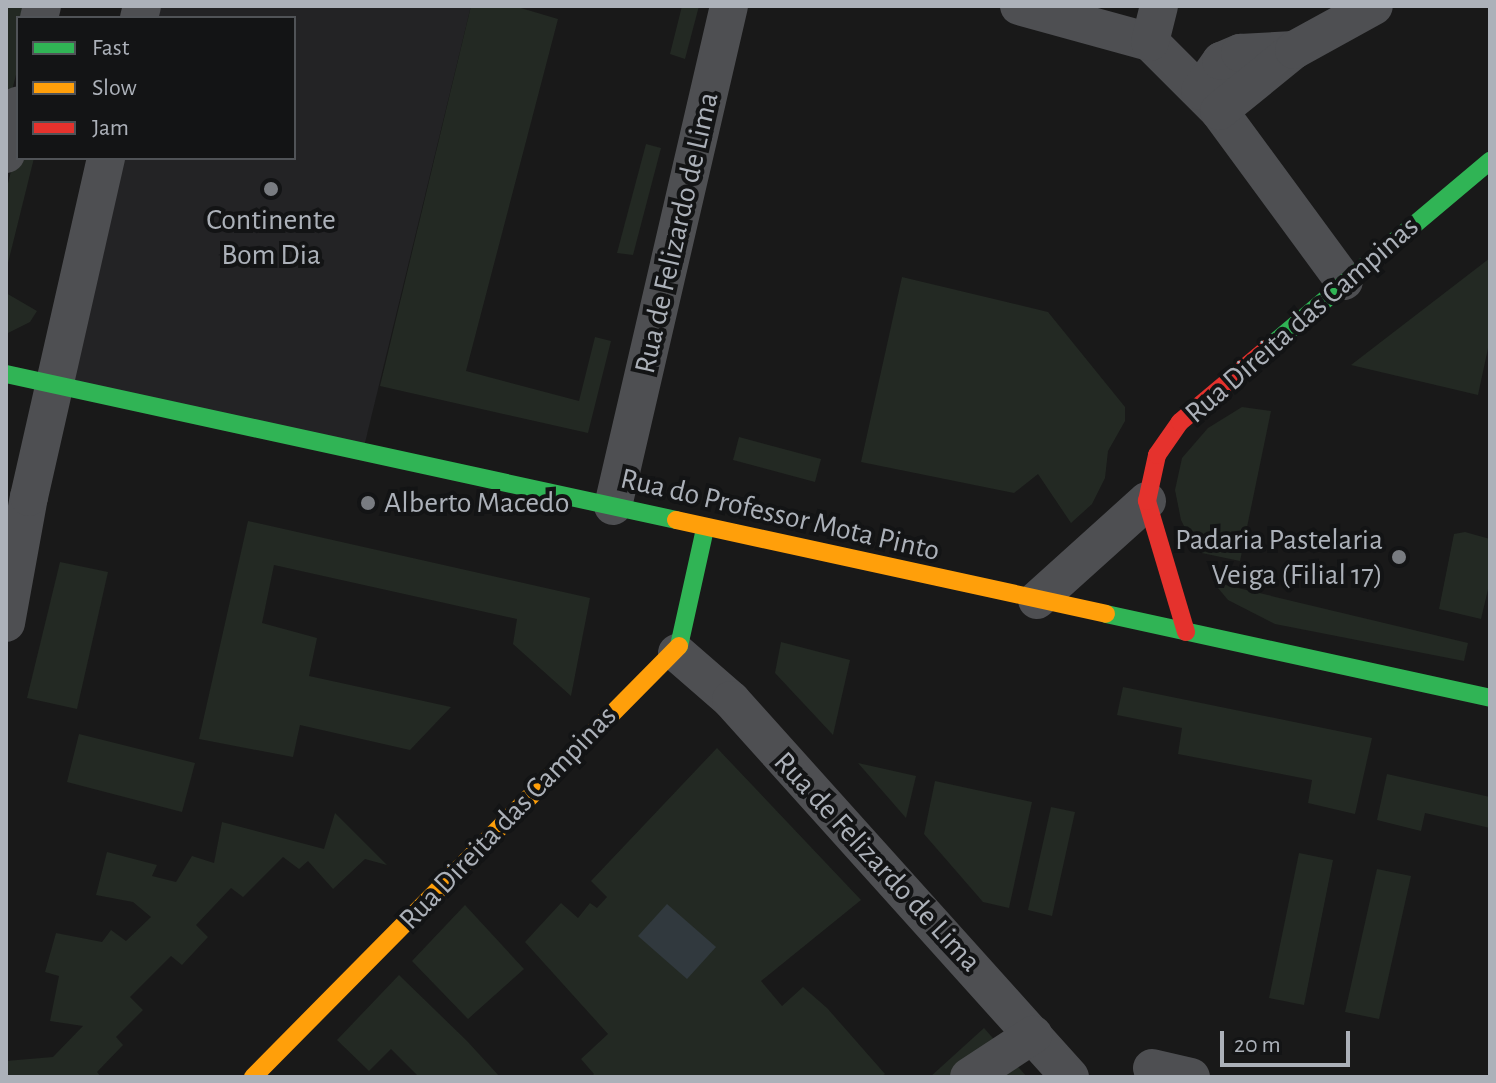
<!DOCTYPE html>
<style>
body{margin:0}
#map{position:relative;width:1496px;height:1083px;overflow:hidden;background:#191919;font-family:"Alegreya Sans",sans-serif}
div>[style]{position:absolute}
.built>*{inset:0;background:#232325}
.green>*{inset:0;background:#232923}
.water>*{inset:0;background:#31393e}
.street>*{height:38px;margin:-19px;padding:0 19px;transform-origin:19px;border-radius:19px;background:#4e4f52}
.fast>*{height:18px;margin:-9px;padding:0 9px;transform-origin:9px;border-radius:9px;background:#30b455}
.slow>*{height:18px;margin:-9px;padding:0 9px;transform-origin:9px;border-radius:9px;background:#ff9f0a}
.jam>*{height:18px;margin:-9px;padding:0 9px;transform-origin:9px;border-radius:9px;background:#e5322d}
.dots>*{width:22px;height:22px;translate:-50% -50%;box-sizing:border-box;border:4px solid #131415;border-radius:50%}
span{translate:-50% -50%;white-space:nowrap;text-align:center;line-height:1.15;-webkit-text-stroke:8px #131415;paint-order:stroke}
.poi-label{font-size:30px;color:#acb1b9}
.left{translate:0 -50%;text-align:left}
.right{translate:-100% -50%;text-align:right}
.street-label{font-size:30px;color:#acb1b9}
.frame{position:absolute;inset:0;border:8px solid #acb1b9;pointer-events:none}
.legend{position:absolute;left:16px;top:16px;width:280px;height:144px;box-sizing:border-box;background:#131415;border:2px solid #505357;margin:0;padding:10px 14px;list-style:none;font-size:24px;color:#acb1b9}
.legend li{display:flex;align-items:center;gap:16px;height:40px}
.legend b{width:40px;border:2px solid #505357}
.scale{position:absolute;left:1220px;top:1031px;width:130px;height:36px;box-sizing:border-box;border:4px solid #acb1b9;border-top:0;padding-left:10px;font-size:24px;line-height:28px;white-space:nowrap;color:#acb1b9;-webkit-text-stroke:6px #131415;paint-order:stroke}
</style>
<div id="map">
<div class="built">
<i style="clip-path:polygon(142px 6px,471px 6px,363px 451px,57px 387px,106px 158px,294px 158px,294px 18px,139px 18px)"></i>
</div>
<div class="green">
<i style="clip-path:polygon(6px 6px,34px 6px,31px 18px,18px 18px,18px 67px,6px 114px)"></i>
<i style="clip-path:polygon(471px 6px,514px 6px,558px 19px,466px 371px,579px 401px,595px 337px,611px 341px,588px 433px,380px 386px)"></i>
<i style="clip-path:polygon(682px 6px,699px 6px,685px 59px,670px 54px)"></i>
<i style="clip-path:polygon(18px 144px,18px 158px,34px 158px,8px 263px,6px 191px)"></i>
<i style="clip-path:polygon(646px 144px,661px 148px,633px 255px,617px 253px)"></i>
<i style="clip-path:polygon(1490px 258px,1490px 339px,1478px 395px,1351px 365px)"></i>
<i style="clip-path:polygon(902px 277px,1048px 312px,1125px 407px,1125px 421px,1108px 451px,1105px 478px,1092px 504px,1071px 523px,1038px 474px,1014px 493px,861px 462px)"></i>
<i style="clip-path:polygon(6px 293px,37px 311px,30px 322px,6px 334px)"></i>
<i style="clip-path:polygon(1242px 407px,1271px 411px,1240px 561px,1197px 552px,1181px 520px,1175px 490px,1182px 458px,1208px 428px)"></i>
<i style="clip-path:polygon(739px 437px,821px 459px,815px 482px,733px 460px)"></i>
<i style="clip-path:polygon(248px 521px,590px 598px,571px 696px,513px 644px,517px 619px,274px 565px,262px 623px,317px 638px,309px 676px,451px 707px,410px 750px,300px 725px,293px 757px,199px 739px)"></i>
<i style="clip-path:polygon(1465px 532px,1490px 539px,1490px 581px,1481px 619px,1439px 609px,1454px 534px)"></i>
<i style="clip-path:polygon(60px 562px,108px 572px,77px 709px,27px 698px)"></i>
<i style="clip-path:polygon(1213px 582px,1468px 643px,1464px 661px,1275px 624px,1228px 600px)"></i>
<i style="clip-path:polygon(781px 642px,850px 660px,833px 735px,775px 673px)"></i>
<i style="clip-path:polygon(1123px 687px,1372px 738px,1355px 814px,1308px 803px,1312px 780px,1178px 754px,1182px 728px,1117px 715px)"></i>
<i style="clip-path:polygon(79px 734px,195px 763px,182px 812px,67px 782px)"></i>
<i style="clip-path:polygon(717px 748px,861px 900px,761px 981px,782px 1006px,803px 987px,827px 1008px,885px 1074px,881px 1077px,591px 1077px,594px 1074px,581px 1059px,608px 1034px,525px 942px,561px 903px,578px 918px,590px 903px,597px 908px,607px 897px,591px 881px)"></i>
<i style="clip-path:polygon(858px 763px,916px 776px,906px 818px)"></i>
<i style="clip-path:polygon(1387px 774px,1490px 797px,1490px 828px,1425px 813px,1421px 831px,1377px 820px)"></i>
<i style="clip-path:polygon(935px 781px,1032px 802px,1009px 908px,983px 902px,924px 834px)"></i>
<i style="clip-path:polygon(1051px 807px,1075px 812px,1052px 916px,1028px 910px)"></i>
<i style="clip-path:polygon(335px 813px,387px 865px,365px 859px,333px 889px,308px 861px,299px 869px,283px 857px,243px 897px,231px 888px,196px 925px,208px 937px,182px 965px,171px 956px,130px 997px,143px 1010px,116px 1037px,123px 1045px,97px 1072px,101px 1077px,6px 1077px,6px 1061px,53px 1057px,83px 1026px,50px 1021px,59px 976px,45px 972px,56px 933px,102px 942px,111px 930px,126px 941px,151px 917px,133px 902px,96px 895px,107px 852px,157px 865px,152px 876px,176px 882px,192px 856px,214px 863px,222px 822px,324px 849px)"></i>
<i style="clip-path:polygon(1299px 853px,1333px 860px,1304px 1005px,1269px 998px)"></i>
<i style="clip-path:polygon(1377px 869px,1411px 876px,1379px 1019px,1345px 1012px)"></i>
<i style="clip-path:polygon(465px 905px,524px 969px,468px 1019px,412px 961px)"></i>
<i style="clip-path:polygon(399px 975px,467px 1041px,500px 1077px,419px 1077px,391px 1049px,369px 1071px,337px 1040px)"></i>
<i style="clip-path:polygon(984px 1028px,1027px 1077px,930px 1077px)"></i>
</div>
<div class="water">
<i style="clip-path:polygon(667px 904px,716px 947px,687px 979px,638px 936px)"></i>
</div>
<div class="street">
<i style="left:1019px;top:6px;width:136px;rotate:15.4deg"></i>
<i style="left:1150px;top:42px;width:98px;rotate:45deg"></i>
<i style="left:1219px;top:111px;width:211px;rotate:53.7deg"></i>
<i style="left:39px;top:18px;width:12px;rotate:-76deg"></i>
<i style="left:139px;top:18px;width:12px;rotate:-76deg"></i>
<i style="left:1150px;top:42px;width:37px;rotate:-76deg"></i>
<i style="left:1200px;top:91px;width:37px;rotate:-55deg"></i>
<i style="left:1221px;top:61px;width:21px;rotate:-23deg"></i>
<i style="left:1240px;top:53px;width:54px;rotate:-3.2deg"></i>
<i style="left:1219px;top:111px;width:97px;rotate:-39.1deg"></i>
<i style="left:1294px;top:50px;width:91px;rotate:-28.8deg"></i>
<i style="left:6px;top:154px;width:50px;rotate:-76.2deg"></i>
<i style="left:613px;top:506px;width:513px;rotate:-76.94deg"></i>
<i style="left:1037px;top:600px;width:148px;rotate:-42deg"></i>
<i style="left:6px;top:623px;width:128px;rotate:-79.7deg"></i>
<i style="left:29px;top:497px;width:348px;rotate:-77.2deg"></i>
<i style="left:677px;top:653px;width:72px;rotate:41deg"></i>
<i style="left:731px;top:700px;width:507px;rotate:48.04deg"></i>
<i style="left:1152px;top:1068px;width:40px;rotate:13deg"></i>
<i style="left:969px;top:1077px;width:77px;rotate:-33.3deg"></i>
</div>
<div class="fast">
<i style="left:1269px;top:347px;width:289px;rotate:-40.1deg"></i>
<i style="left:6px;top:374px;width:686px;rotate:12.29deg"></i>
<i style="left:1106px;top:614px;width:393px;rotate:12.3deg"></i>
<i style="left:679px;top:646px;width:120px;rotate:-77.5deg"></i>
</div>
<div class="slow">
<i style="left:676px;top:520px;width:440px;rotate:12.3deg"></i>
<i style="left:253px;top:1077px;width:606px;rotate:-45.33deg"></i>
</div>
<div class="jam">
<i style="left:1186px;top:632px;width:137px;rotate:-106.6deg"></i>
<i style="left:1147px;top:501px;width:47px;rotate:-77.7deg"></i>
<i style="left:1157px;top:455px;width:40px;rotate:-55.1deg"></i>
<i style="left:1180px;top:422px;width:116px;rotate:-40.1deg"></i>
</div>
<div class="dots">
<i style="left:271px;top:189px;background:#797c81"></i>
<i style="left:368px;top:503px;background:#797c81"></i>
<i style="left:1399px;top:557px;background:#797c81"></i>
</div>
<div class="poi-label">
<span style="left:271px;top:237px">Continente<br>Bom Dia</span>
<span class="left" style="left:384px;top:503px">Alberto Macedo</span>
<span class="right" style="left:1383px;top:557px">Padaria Pastelaria<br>Veiga (Filial 17)</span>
</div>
<div class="street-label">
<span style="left:677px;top:233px;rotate:-77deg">Rua de Felizardo de Lima</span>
<span style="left:1302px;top:320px;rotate:-41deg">Rua Direita das Campinas</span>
<span style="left:780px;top:515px;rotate:13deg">Rua do Professor Mota Pinto</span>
<span style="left:508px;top:818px;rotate:-46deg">Rua Direita das Campinas</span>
<span style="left:877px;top:862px;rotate:47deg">Rua de Felizardo de Lima</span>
</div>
<div class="frame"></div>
<ul class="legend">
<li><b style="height:10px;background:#30b455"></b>Fast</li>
<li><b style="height:10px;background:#ff9f0a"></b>Slow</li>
<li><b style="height:10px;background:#e5322d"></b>Jam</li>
</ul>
<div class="scale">20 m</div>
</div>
